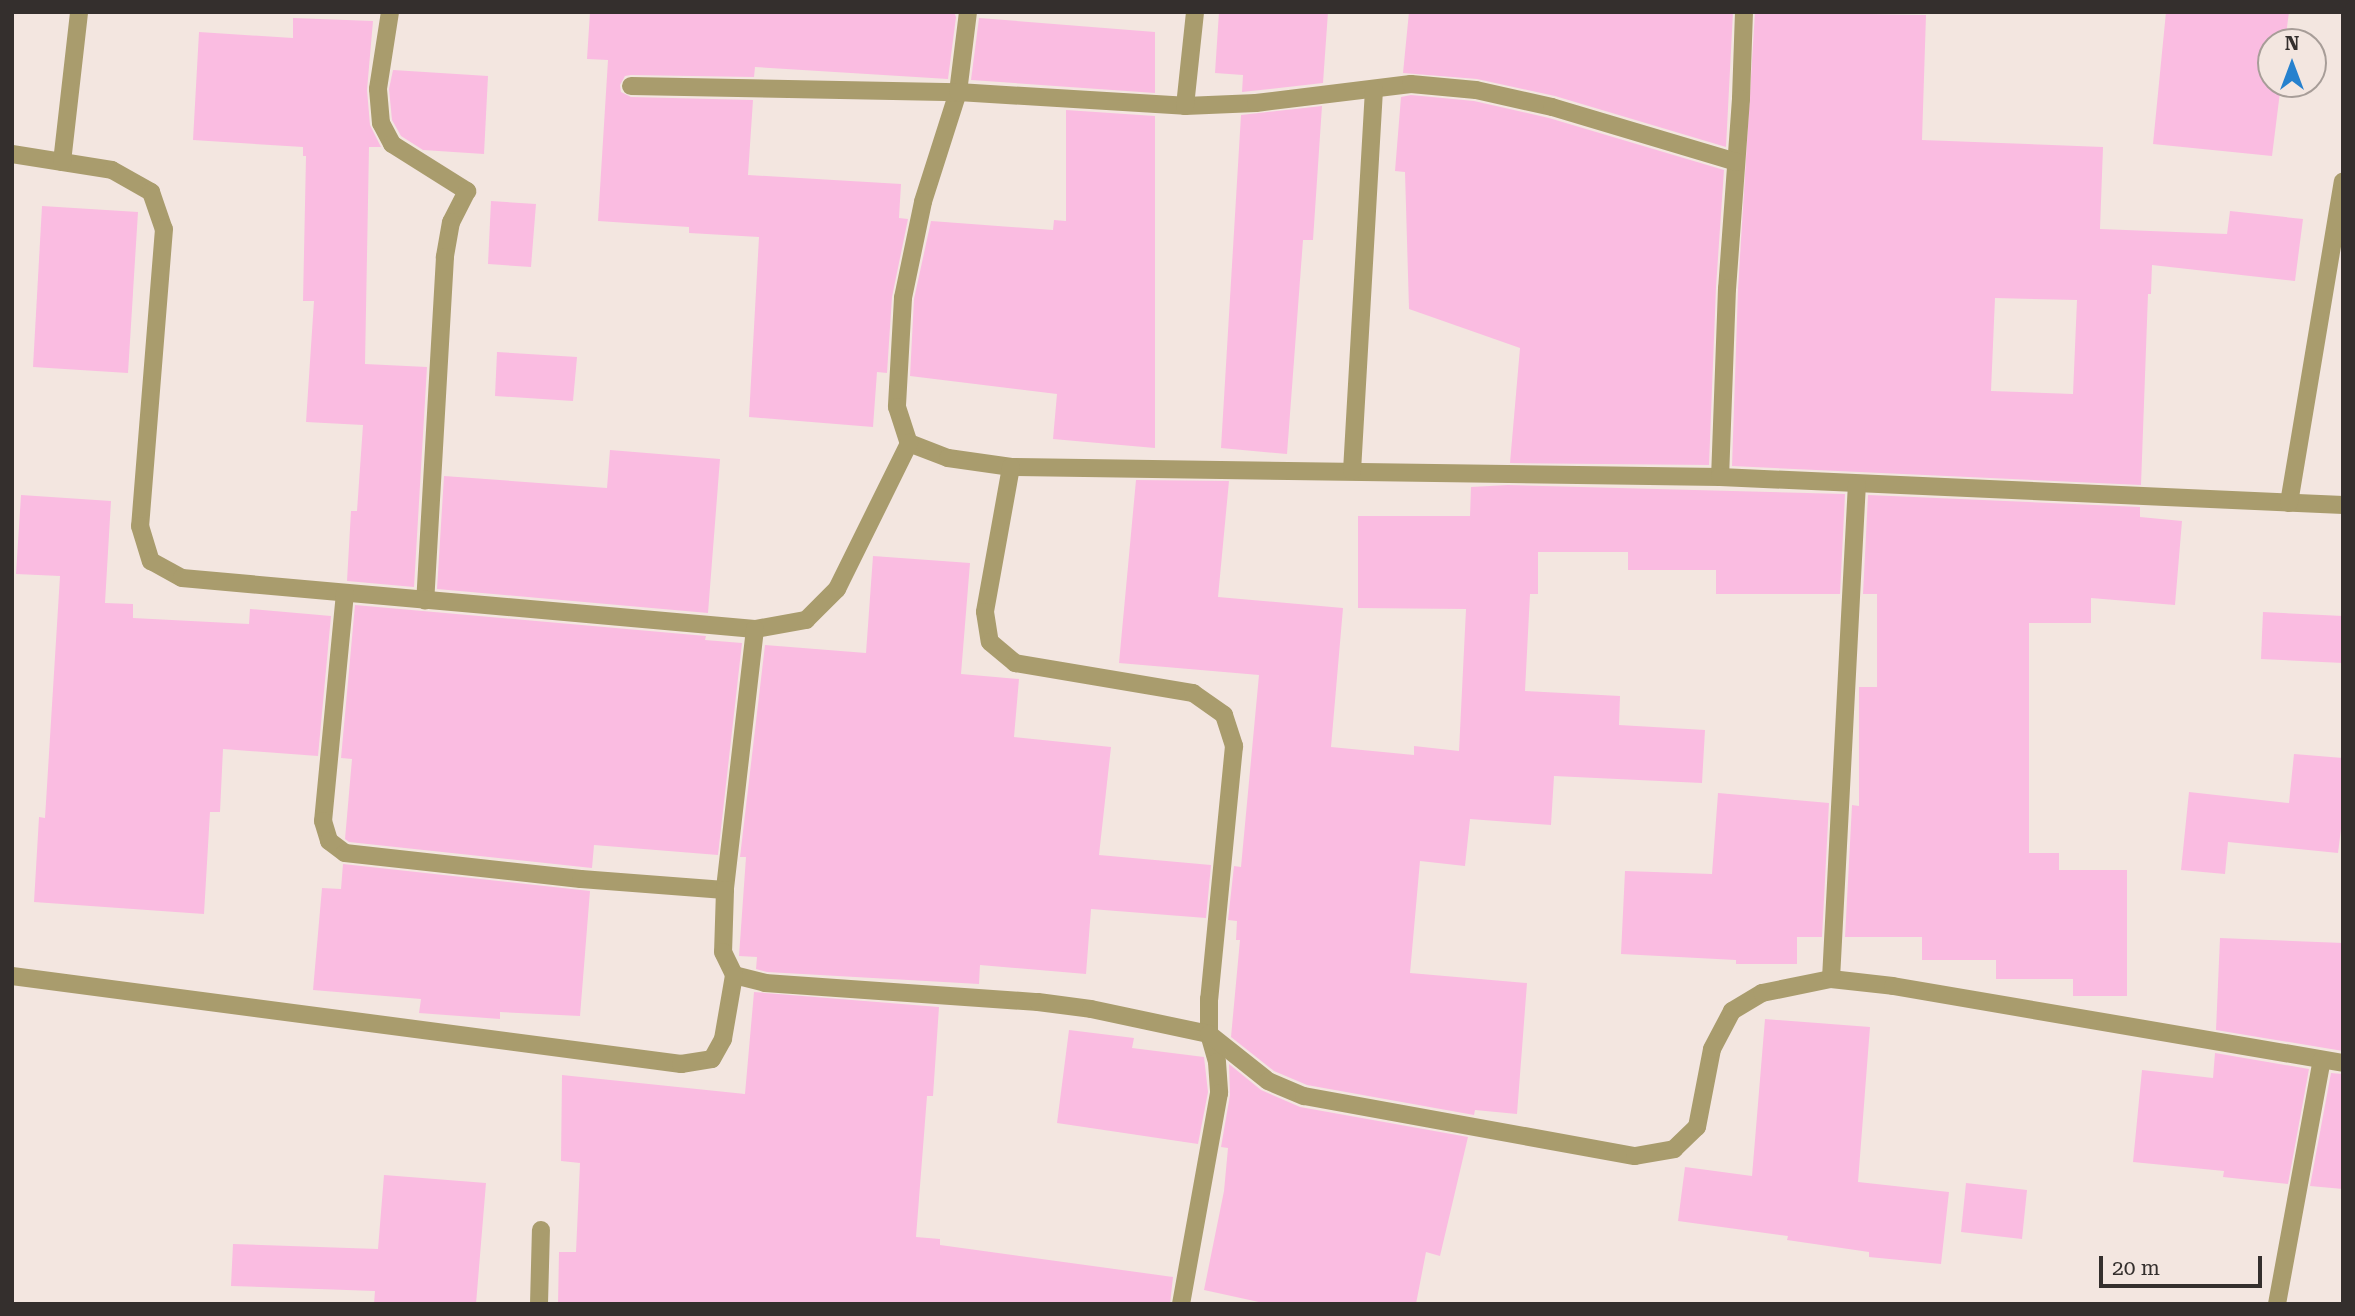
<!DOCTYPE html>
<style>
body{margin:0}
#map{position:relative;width:2355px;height:1316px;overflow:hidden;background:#f3e6e0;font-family:"Roboto Serif",serif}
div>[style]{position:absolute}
.building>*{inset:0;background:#fabce1}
.minor>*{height:18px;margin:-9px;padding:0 9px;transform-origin:9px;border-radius:9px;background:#a99c6d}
span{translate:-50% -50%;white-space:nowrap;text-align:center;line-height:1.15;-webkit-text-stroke:5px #f3e6e0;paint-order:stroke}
.frame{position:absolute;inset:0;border:14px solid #342f2d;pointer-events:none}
.north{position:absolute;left:2257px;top:28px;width:70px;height:70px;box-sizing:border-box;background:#f3e6e0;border:2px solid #a79d98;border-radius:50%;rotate:0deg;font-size:19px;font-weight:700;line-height:28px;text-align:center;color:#342f2d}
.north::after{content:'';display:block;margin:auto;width:24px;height:32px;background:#2681ce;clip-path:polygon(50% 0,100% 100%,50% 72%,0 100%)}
.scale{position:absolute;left:2099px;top:1256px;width:163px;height:32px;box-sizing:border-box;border:4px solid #342f2d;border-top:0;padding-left:9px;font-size:21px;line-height:24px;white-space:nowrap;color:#342f2d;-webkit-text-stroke:5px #f3e6e0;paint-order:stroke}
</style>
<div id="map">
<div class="building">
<i style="clip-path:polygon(590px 12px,954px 12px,956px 17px,948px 79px,755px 67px,754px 77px,631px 75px,625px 76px,620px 85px,621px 92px,631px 97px,753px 100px,748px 175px,901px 184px,899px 218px,908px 219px,892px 297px,887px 373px,877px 372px,873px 427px,749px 417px,759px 237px,689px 233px,689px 227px,598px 221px,608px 60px,587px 59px)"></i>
<i style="clip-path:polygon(1219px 12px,1328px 12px,1323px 83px,1242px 92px,1243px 75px,1215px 73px)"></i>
<i style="clip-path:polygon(1409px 12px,1733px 12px,1726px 147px,1555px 96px,1477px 79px,1403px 73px)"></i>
<i style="clip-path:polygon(evenodd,1755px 12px,1926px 15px,1922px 140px,2103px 147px,2100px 229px,2227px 234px,2230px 211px,2303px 219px,2295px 281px,2152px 265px,2151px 294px,2148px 294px,2141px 485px,1732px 466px,1738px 289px,1755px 12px,1995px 298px,2077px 300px,2073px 394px,1991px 391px,1995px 298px)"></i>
<i style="clip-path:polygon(2166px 12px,2289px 12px,2285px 42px,2271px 42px,2271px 84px,2281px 84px,2272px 156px,2153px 144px)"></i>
<i style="clip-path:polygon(293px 18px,373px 21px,367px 90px,370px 125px,381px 147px,369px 147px,365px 364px,427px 367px,414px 587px,347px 581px,351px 511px,357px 511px,363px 425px,306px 422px,314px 301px,303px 301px,306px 156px,303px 156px,303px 147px,193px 140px,199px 32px,293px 38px)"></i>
<i style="clip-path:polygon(979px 18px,1155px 32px,1155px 93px,971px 80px)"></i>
<i style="clip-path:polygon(393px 70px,488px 76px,484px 154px,423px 150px,401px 136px,392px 120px,389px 89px)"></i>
<i style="clip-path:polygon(1411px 95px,1474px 101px,1549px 118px,1724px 170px,1716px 287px,1709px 465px,1510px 463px,1520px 348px,1409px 309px,1405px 172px,1395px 171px,1401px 97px)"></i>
<i style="clip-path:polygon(1322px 106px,1313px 240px,1303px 240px,1287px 454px,1221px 448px,1241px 115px)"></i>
<i style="clip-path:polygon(1066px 110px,1155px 116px,1155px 448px,1053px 439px,1057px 394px,910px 376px,914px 299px,931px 221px,1053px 230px,1054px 220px,1066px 221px)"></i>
<i style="clip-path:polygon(491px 201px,536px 204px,531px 267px,488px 264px)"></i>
<i style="clip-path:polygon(42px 206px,138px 212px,128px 373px,33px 367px)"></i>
<i style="clip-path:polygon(497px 352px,577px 357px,573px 401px,495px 396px)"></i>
<i style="clip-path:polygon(610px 450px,720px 459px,708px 613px,437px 589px,444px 476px,607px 488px)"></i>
<i style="clip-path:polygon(1136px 480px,1229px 481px,1218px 597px,1343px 608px,1331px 747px,1414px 755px,1414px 746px,1459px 751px,1466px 609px,1358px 608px,1358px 516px,1470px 516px,1471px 487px,1508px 485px,1845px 494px,1840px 594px,1716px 594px,1716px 570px,1628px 570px,1628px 552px,1538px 552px,1538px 594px,1530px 594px,1525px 691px,1620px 696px,1619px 725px,1705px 730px,1702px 783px,1554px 776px,1551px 825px,1470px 819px,1465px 866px,1420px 861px,1410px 973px,1527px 983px,1517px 1114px,1475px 1110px,1474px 1115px,1307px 1085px,1274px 1071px,1231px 1037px,1240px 940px,1236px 940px,1237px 921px,1228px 920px,1234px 866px,1241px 867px,1259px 675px,1119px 663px)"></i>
<i style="clip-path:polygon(21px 495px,111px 501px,105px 603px,133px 604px,133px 618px,249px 624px,250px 609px,331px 616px,318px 756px,223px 749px,220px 812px,210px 812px,204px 914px,34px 902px,39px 817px,45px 818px,60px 576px,16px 574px)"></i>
<i style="clip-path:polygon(1868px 495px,2140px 507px,2140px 517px,2182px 521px,2175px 605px,2091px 598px,2091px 623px,2029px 623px,2029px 853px,2059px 853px,2059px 870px,2127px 870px,2127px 996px,2073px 996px,2073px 979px,1996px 979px,1996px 960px,1922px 960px,1922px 937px,1845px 937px,1852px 805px,1859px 806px,1859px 687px,1877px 687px,1877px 594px,1863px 594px)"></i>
<i style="clip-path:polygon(873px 556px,970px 563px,961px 674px,1019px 679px,1014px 737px,1111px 747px,1099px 855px,1211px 865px,1206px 918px,1091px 909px,1086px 974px,980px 965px,979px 984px,767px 972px,756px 969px,757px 957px,739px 956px,746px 857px,740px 857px,765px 645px,866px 653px)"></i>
<i style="clip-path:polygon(355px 605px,706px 636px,705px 640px,742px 643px,718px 855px,594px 845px,592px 868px,349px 842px,345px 839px,352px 759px,341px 758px)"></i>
<i style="clip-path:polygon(2263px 612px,2343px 616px,2343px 663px,2261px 659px)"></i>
<i style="clip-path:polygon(2294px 754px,2343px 758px,2343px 813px,2338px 853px,2228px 842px,2225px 874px,2181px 870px,2189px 792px,2289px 803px)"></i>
<i style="clip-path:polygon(1718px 793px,1829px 803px,1822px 937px,1797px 937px,1797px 964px,1736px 964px,1736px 960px,1621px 954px,1625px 871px,1712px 874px)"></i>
<i style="clip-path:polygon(343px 864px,590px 891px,580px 1016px,500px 1012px,500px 1019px,419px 1013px,421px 999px,313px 990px,322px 888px,341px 889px)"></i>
<i style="clip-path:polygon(2220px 938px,2343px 943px,2343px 1051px,2216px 1030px)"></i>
<i style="clip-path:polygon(754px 992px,939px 1007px,933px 1096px,927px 1096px,916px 1237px,940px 1239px,940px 1245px,1173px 1277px,1170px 1304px,558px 1304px,559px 1252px,576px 1252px,580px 1163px,561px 1161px,562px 1075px,745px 1094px)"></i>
<i style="clip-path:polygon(1765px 1019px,1870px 1027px,1858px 1182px,1949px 1192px,1941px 1264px,1869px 1257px,1869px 1252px,1787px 1240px,1788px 1236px,1678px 1221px,1685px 1167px,1752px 1176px)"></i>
<i style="clip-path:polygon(1069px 1030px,1134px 1038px,1132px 1048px,1204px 1057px,1208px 1092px,1198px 1144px,1057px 1123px)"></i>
<i style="clip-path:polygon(2215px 1053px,2309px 1069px,2288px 1184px,2223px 1177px,2224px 1171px,2133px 1162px,2142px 1070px,2213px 1078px)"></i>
<i style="clip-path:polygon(1229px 1064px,1261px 1090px,1300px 1107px,1468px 1137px,1440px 1256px,1426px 1252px,1416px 1304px,1268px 1304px,1204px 1290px,1224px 1191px,1228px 1148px,1221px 1147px,1230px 1095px)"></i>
<i style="clip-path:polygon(2331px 1073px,2343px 1074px,2343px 1189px,2310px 1186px)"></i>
<i style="clip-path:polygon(384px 1175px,486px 1183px,476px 1304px,374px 1304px,375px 1291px,231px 1286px,233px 1244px,378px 1249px)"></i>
<i style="clip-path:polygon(1966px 1183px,2027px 1190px,2022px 1239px,1961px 1232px)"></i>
</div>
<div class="minor">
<i style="left:390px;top:12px;width:78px;rotate:98.9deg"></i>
<i style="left:378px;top:89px;width:34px;rotate:85deg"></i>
<i style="left:381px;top:123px;width:24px;rotate:62deg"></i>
<i style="left:392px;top:144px;width:89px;rotate:32.1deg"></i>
<i style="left:467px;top:191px;width:35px;rotate:117deg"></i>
<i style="left:451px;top:222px;width:36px;rotate:100deg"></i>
<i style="left:445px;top:257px;width:344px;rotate:93.3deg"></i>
<i style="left:968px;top:12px;width:81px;rotate:97.1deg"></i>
<i style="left:958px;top:92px;width:115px;rotate:107.7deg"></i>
<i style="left:923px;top:202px;width:98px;rotate:101.8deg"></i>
<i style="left:903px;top:298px;width:109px;rotate:93.2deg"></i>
<i style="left:897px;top:407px;width:38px;rotate:72deg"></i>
<i style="left:909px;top:443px;width:42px;rotate:21deg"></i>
<i style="left:948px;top:458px;width:64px;rotate:8.1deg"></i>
<i style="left:1011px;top:467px;width:709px;rotate:0.81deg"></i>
<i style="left:1744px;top:12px;width:87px;rotate:92deg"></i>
<i style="left:1741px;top:99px;width:190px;rotate:94.2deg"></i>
<i style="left:1727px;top:288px;width:189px;rotate:92.1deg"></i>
<i style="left:1720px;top:477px;width:624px;rotate:2.57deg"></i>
<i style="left:631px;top:86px;width:327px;rotate:1.1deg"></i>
<i style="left:958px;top:92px;width:227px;rotate:3.5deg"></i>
<i style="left:1185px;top:106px;width:71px;rotate:-2.4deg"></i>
<i style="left:1256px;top:103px;width:156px;rotate:-7deg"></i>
<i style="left:1411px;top:84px;width:65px;rotate:5.3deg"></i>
<i style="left:1476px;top:90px;width:78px;rotate:12.6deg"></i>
<i style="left:1552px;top:107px;width:192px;rotate:16.6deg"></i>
<i style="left:1185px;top:106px;width:95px;rotate:-83.9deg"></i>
<i style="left:12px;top:154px;width:101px;rotate:9.1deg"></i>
<i style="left:112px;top:170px;width:45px;rotate:29.4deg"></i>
<i style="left:151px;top:192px;width:39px;rotate:71deg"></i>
<i style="left:164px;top:229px;width:298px;rotate:94.6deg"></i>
<i style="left:140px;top:526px;width:37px;rotate:73deg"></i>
<i style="left:151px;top:561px;width:35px;rotate:29deg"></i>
<i style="left:182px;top:578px;width:575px;rotate:5.09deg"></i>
<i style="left:755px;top:629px;width:52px;rotate:-10deg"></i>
<i style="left:806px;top:620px;width:44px;rotate:-45deg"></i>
<i style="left:837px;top:589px;width:163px;rotate:-63.7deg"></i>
<i style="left:62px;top:162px;width:151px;rotate:-83.5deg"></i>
<i style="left:1011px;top:467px;width:147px;rotate:100.2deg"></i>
<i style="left:985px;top:612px;width:30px;rotate:81deg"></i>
<i style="left:990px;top:642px;width:33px;rotate:40deg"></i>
<i style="left:1015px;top:663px;width:181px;rotate:9.6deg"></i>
<i style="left:1193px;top:693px;width:38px;rotate:35deg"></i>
<i style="left:1224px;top:715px;width:33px;rotate:72deg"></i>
<i style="left:1234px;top:746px;width:254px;rotate:95.6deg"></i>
<i style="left:1209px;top:999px;width:35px;rotate:90deg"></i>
<i style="left:1209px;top:1034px;width:29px;rotate:74deg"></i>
<i style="left:1217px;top:1062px;width:31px;rotate:86deg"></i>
<i style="left:1219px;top:1093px;width:214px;rotate:100.2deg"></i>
<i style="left:1352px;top:471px;width:382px;rotate:-86.7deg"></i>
<i style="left:2289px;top:503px;width:326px;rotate:-80.5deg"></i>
<i style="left:345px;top:593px;width:229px;rotate:95.5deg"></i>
<i style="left:323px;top:821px;width:21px;rotate:73deg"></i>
<i style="left:329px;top:841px;width:20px;rotate:37deg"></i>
<i style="left:345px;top:853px;width:237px;rotate:6.3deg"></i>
<i style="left:581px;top:879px;width:144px;rotate:4.4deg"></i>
<i style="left:755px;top:629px;width:263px;rotate:96.6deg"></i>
<i style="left:725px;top:890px;width:62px;rotate:91.8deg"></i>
<i style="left:723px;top:952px;width:25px;rotate:64deg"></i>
<i style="left:734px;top:975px;width:32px;rotate:14deg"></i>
<i style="left:765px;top:983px;width:274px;rotate:4deg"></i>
<i style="left:1038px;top:1002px;width:53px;rotate:7.5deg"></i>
<i style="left:1091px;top:1009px;width:121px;rotate:12deg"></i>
<i style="left:1209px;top:1034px;width:75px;rotate:38.5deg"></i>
<i style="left:1268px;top:1081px;width:39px;rotate:23deg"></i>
<i style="left:1304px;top:1096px;width:336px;rotate:10.3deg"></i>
<i style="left:1635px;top:1156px;width:40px;rotate:-10deg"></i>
<i style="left:1674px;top:1149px;width:32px;rotate:-44deg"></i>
<i style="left:1697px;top:1127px;width:79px;rotate:-79.1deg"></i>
<i style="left:1712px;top:1049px;width:43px;rotate:-62.2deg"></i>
<i style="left:1732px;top:1011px;width:35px;rotate:-31deg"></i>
<i style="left:1762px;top:993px;width:70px;rotate:-11.5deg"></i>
<i style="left:1831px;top:979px;width:62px;rotate:6.4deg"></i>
<i style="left:1893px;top:986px;width:457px;rotate:9.7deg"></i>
<i style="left:12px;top:976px;width:675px;rotate:7.49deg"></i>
<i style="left:681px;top:1064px;width:31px;rotate:-9deg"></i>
<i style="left:712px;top:1059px;width:23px;rotate:-61deg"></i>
<i style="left:723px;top:1039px;width:65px;rotate:-80.2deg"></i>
<i style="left:1831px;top:979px;width:495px;rotate:-87deg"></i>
<i style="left:539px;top:1304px;width:74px;rotate:-88.5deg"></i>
<i style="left:2277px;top:1304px;width:248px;rotate:-79.6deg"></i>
</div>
<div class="frame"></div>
<div class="north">N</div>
<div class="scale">20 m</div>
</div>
